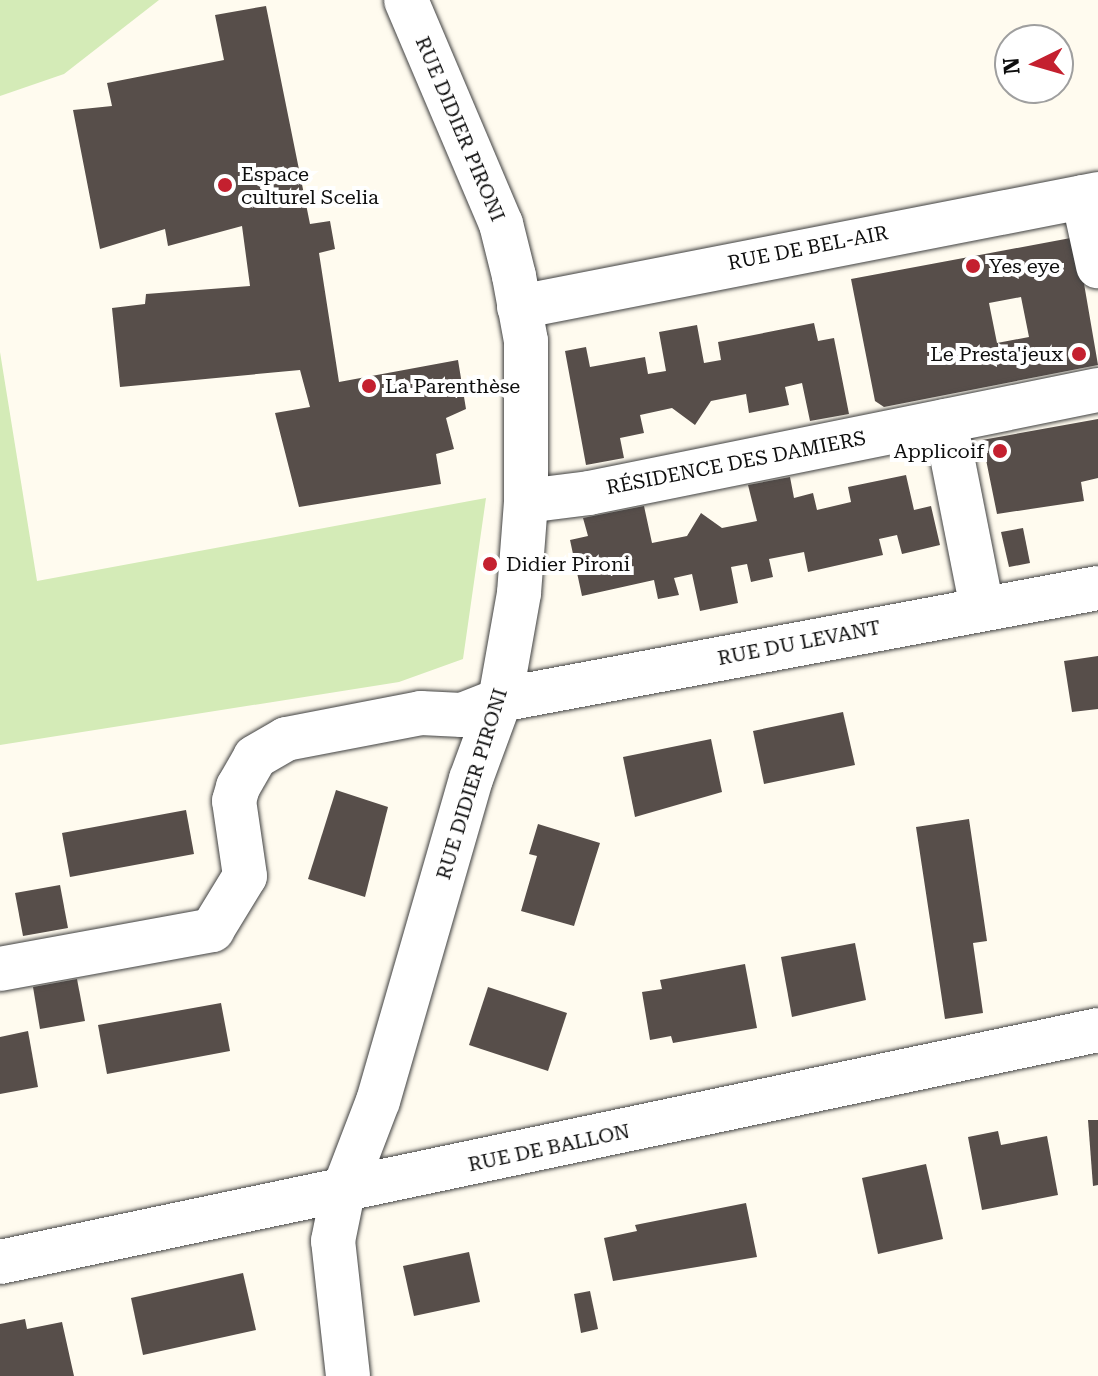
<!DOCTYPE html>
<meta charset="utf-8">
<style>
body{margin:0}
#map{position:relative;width:1098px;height:1376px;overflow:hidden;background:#fffbef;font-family:"Roboto Serif",serif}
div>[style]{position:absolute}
.green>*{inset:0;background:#d4ebb7}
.building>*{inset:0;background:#574e4a}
.roads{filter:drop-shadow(0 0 2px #414141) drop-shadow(0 0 2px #414141)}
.minor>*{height:44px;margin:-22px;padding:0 22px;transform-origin:22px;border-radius:22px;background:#fff}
.dots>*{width:22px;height:22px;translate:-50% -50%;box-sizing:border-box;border:4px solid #fff;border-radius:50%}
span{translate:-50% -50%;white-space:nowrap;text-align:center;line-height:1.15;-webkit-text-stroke:8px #fff;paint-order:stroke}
.street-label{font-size:20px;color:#0e0e0e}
.poi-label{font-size:20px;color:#0e0e0e}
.left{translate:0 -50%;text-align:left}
.right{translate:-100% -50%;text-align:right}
.north{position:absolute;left:994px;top:24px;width:80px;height:80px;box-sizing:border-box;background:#fff;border:2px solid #9f9f9f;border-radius:50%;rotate:265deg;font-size:22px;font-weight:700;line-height:32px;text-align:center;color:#0e0e0e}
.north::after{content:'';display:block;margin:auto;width:28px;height:36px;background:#c4202f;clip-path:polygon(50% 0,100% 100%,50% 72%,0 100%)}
</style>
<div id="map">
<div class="green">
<i style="clip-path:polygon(0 0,159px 0,64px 74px,0 96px)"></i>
<i style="clip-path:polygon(0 352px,37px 581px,486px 498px,463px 659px,399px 682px,0 745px)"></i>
</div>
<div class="building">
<i style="clip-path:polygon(266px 6px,310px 224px,330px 221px,335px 249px,319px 253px,339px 382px,458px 360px,466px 409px,446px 418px,454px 449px,436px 454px,441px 484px,299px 507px,275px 413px,310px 407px,300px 370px,120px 387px,112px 308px,145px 304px,146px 294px,250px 286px,242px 226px,168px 246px,165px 229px,100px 249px,73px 110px,112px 106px,107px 83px,224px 60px,215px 15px)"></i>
<i style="clip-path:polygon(evenodd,1076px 237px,1098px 365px,884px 407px,875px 401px,851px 279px,1076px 237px,1021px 297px,1029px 337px,997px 343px,989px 303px,1021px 297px)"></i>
<i style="clip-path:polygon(814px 323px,818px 341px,834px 338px,849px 414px,810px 421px,802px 383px,785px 387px,789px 405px,749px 413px,746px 394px,711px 401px,695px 425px,672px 408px,640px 415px,644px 433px,620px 438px,624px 458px,586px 465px,565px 351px,586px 347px,590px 367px,645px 357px,648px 374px,666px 371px,659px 332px,697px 325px,704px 363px,721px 360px,718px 342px)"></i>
<i style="clip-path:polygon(1098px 419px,1098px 478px,1081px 482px,1084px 501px,997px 514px,982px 440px)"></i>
<i style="clip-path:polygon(906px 475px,914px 510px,931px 506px,940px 545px,902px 554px,897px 535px,879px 539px,883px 555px,808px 572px,804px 552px,769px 559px,773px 577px,751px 582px,747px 564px,731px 567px,738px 603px,700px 611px,692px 574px,674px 578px,679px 595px,658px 599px,654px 580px,582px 596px,570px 540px,588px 536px,583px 518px,644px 506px,652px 543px,687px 536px,701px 513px,722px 528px,757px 521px,748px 485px,790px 477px,794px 498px,813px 493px,817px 510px,851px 502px,848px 487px)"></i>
<i style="clip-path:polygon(1023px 528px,1030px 563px,1009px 567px,1001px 532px)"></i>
<i style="clip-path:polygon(1098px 656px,1098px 709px,1072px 712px,1064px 661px)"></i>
<i style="clip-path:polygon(843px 712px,855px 765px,764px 784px,753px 731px)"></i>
<i style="clip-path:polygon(711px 739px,722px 792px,635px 817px,623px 757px)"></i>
<i style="clip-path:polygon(336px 790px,388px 807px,365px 897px,308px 879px)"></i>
<i style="clip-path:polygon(186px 810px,194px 854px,70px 877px,62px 833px)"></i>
<i style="clip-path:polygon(969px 819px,987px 941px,973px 943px,983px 1013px,945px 1019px,916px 827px)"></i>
<i style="clip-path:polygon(538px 824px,600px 843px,574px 926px,521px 911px,537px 856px,529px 854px)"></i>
<i style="clip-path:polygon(60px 885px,68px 928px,23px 936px,15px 893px)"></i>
<i style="clip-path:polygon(855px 943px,866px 1000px,792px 1017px,781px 957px)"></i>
<i style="clip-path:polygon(745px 964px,757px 1028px,673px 1043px,671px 1036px,650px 1040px,642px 992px,662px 989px,660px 980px)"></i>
<i style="clip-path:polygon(77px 979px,85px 1021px,40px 1029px,33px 987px)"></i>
<i style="clip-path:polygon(488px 987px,567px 1013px,548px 1071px,469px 1045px)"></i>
<i style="clip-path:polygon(221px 1003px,230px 1051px,107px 1074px,98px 1025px)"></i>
<i style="clip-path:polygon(28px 1031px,38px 1087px,0 1094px,0 1037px)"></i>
<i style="clip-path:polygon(1088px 1120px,1098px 1120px,1098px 1185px,1093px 1186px)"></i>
<i style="clip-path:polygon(998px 1131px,1001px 1145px,1047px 1136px,1058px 1195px,982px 1210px,968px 1137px)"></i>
<i style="clip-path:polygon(926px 1164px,943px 1239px,878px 1254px,862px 1178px)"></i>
<i style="clip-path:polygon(746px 1203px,757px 1257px,613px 1281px,604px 1238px,637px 1231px,635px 1225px)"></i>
<i style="clip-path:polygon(469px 1252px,480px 1302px,414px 1316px,403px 1266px)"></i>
<i style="clip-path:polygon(243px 1273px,256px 1330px,143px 1355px,131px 1298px)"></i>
<i style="clip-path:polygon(590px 1291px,598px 1329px,581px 1333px,574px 1294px)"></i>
<i style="clip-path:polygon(25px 1319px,27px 1329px,62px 1322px,74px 1376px,0 1376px,0 1324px)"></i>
</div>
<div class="roads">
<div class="minor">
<i style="left:1083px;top:197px;width:71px;rotate:77.7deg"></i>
<i style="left:519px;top:307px;width:590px;rotate:-11.04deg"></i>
<i style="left:945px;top:421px;width:191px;rotate:78.8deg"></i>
<i style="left:526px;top:501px;width:64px;rotate:-7.2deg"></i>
<i style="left:589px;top:493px;width:519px;rotate:-11.44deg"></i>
<i style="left:0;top:969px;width:216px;rotate:-10.4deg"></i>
<i style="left:212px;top:930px;width:63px;rotate:-58.6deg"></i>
<i style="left:245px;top:876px;width:76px;rotate:-98.3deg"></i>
<i style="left:234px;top:801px;width:15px;rotate:-74deg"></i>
<i style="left:238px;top:787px;width:34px;rotate:-60deg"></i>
<i style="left:255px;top:757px;width:36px;rotate:-30deg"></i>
<i style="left:286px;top:739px;width:137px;rotate:-10.9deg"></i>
<i style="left:421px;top:713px;width:41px;rotate:2.8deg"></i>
<i style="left:462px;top:715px;width:41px;rotate:-21.5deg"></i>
<i style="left:500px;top:700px;width:608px;rotate:-10.61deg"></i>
<i style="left:0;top:1262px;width:1122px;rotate:-11.93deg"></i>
<i style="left:348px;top:1376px;width:136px;rotate:-96.3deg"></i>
<i style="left:333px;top:1241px;width:50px;rotate:-78.5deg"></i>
<i style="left:343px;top:1192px;width:97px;rotate:-69deg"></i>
<i style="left:378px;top:1101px;width:335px;rotate:-73.9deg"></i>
<i style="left:471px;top:779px;width:84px;rotate:-69.8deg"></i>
<i style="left:500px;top:700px;width:109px;rotate:-79.9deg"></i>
<i style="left:519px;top:593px;width:92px;rotate:-85.6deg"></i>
<i style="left:526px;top:501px;width:160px;rotate:-90deg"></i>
<i style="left:526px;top:341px;width:66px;rotate:-100.5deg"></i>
<i style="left:514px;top:276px;width:54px;rotate:-104deg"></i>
<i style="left:501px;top:224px;width:243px;rotate:-113deg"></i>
</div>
</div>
<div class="dots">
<i style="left:225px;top:185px;background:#c4202f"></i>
<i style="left:973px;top:266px;background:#c4202f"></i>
<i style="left:1079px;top:354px;background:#c4202f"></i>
<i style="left:369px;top:386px;background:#c4202f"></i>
<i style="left:1000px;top:451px;background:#c4202f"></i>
<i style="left:490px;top:564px;background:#c4202f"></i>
</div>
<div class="street-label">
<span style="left:460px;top:129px;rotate:67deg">RUE DIDIER PIRONI</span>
<span style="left:808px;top:248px;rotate:-11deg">RUE DE BEL-AIR</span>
<span style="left:736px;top:463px;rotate:-11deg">RÉSIDENCE DES DAMIERS</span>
<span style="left:799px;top:643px;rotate:-11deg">RUE DU LEVANT</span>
<span style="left:472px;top:784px;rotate:-73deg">RUE DIDIER PIRONI</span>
<span style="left:549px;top:1148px;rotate:-12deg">RUE DE BALLON</span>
</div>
<div class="poi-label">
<span class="left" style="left:241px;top:186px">Espace<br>culturel Scelia</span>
<span class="left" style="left:989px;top:266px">Yes eye</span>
<span class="right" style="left:1063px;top:354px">Le Presta'jeux</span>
<span class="left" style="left:385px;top:386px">La Parenthèse</span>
<span class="right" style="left:984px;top:451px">Applicoif</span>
<span class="left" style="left:506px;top:564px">Didier Pironi</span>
</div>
<div class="north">N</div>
</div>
